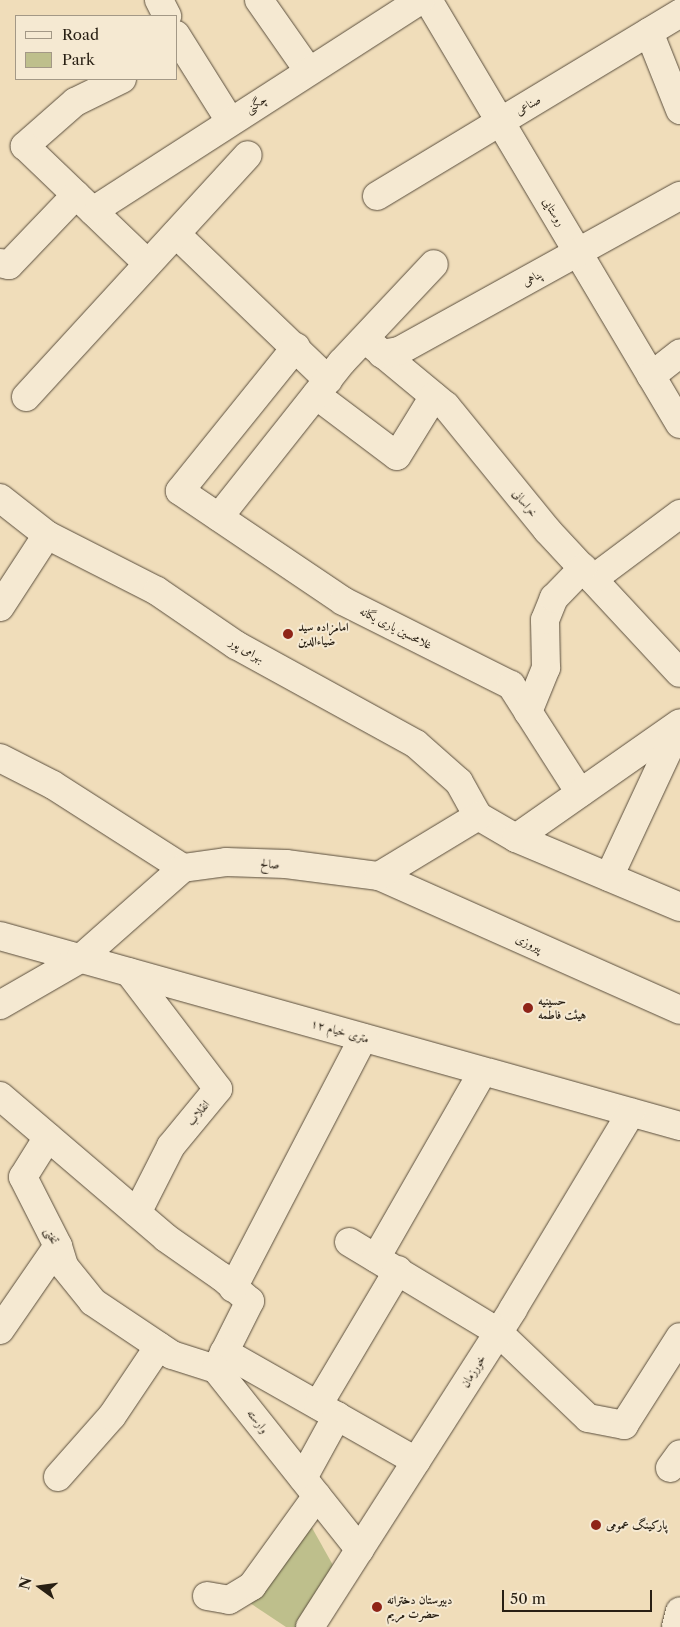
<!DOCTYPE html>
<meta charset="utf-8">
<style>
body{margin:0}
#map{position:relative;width:680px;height:1627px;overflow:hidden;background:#f0ddba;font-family:"Libre Caslon Text",Amiri,serif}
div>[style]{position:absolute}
.green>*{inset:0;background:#bebf8c}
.roads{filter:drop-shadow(0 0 1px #5a4e3d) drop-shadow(0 0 1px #5a4e3d)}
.minor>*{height:28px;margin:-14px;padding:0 14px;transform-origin:14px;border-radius:14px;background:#f5e9d2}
.dots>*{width:14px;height:14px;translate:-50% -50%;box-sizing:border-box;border:2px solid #f5e9d2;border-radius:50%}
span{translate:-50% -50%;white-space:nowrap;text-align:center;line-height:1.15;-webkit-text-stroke:4px #f5e9d2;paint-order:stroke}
.street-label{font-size:12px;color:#281f13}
.poi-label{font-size:12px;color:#281f13;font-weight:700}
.left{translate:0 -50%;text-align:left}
.legend{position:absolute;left:15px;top:15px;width:162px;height:65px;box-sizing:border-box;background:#f5e9d2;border:1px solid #a39886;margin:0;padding:6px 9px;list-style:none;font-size:15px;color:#281f13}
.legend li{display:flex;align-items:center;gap:10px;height:25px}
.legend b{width:25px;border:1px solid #a39886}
.north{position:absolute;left:15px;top:1562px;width:50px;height:50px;-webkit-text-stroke:4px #f5e9d2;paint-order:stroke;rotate:284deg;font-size:14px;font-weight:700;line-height:20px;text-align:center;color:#281f13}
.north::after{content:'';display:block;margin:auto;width:18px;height:22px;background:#281f13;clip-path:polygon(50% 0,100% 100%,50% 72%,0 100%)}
.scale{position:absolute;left:502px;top:1590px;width:150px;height:22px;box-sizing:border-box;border:2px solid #281f13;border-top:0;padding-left:6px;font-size:15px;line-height:18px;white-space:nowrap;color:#281f13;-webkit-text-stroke:4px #f5e9d2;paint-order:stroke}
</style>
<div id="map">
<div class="green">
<i style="clip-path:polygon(311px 1526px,334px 1567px,296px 1627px,286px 1627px,250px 1603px)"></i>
</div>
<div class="roads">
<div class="minor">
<i style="left:159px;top:0;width:18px;rotate:63deg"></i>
<i style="left:259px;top:0;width:85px;rotate:55deg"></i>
<i style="left:428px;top:0;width:493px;rotate:59.3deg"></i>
<i style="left:649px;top:32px;width:84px;rotate:68.3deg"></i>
<i style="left:176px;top:35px;width:102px;rotate:57.9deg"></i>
<i style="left:122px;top:79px;width:52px;rotate:153.9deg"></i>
<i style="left:75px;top:102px;width:67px;rotate:138.7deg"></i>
<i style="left:25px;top:146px;width:170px;rotate:43.8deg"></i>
<i style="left:377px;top:196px;width:354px;rotate:-31.1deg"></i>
<i style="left:93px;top:211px;width:390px;rotate:-32.8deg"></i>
<i style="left:176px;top:234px;width:211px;rotate:43.8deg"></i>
<i style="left:0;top:263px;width:9px;rotate:13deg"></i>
<i style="left:9px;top:265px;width:97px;rotate:-46.3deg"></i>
<i style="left:365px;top:339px;width:105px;rotate:39.6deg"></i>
<i style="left:446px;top:406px;width:160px;rotate:50.8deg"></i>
<i style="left:547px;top:530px;width:195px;rotate:47.1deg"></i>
<i style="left:296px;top:347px;width:185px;rotate:128.9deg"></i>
<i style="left:180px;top:491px;width:197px;rotate:34deg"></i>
<i style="left:343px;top:601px;width:188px;rotate:26.6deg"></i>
<i style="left:511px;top:685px;width:128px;rotate:57.4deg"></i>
<i style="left:382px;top:354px;width:17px;rotate:-10deg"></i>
<i style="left:399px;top:351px;width:321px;rotate:-28.9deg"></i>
<i style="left:651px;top:376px;width:37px;rotate:-38deg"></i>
<i style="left:316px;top:395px;width:101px;rotate:37deg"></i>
<i style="left:397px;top:456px;width:70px;rotate:-58.3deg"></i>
<i style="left:26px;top:397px;width:328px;rotate:-47.5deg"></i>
<i style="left:0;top:498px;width:60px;rotate:38.2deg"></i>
<i style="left:47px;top:535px;width:123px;rotate:27deg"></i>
<i style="left:157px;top:591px;width:96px;rotate:34.4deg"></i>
<i style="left:236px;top:645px;width:205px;rotate:28.8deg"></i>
<i style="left:416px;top:744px;width:57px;rotate:41.5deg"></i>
<i style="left:459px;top:782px;width:39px;rotate:61deg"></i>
<i style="left:219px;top:517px;width:198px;rotate:-51.6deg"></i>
<i style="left:342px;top:362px;width:134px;rotate:-46.8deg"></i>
<i style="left:593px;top:579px;width:109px;rotate:-36.8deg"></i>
<i style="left:0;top:607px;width:86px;rotate:-56.9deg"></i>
<i style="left:528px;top:712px;width:48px;rotate:-67.8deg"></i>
<i style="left:546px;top:668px;width:48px;rotate:-91.2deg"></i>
<i style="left:545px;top:620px;width:24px;rotate:-68deg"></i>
<i style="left:554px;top:598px;width:42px;rotate:-46deg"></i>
<i style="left:0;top:758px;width:59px;rotate:27deg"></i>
<i style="left:53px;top:785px;width:154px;rotate:32.6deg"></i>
<i style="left:478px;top:816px;width:44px;rotate:30.1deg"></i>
<i style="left:516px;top:838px;width:178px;rotate:22.8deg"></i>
<i style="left:516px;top:838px;width:200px;rotate:-35deg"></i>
<i style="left:379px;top:876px;width:329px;rotate:24deg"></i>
<i style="left:609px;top:877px;width:168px;rotate:-65deg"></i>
<i style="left:0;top:936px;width:706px;rotate:15.61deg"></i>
<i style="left:129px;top:972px;width:147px;rotate:52.7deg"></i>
<i style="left:218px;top:1089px;width:74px;rotate:129.5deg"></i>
<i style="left:171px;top:1146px;width:75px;rotate:116.9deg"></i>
<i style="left:0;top:1005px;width:92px;rotate:-29.9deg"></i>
<i style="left:80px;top:959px;width:137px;rotate:-41.5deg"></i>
<i style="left:183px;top:868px;width:43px;rotate:-7.9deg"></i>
<i style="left:226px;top:862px;width:60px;rotate:1.9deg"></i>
<i style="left:286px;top:864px;width:94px;rotate:7.4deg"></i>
<i style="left:379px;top:876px;width:116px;rotate:-31.2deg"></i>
<i style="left:0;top:1096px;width:218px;rotate:40.5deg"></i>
<i style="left:166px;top:1238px;width:68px;rotate:34.9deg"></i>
<i style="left:222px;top:1277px;width:37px;rotate:41deg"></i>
<i style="left:250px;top:1301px;width:76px;rotate:116.6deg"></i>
<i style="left:48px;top:1137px;width:47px;rotate:122deg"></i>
<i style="left:23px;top:1177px;width:77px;rotate:63.1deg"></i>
<i style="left:58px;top:1246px;width:21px;rotate:73deg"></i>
<i style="left:64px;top:1266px;width:46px;rotate:51.1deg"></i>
<i style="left:93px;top:1302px;width:95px;rotate:33.9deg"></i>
<i style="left:172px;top:1355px;width:46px;rotate:17.7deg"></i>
<i style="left:349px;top:1242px;width:174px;rotate:31.1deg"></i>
<i style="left:498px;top:1332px;width:124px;rotate:43.7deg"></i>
<i style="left:588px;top:1418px;width:37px;rotate:11deg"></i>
<i style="left:624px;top:1425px;width:104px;rotate:-57.5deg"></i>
<i style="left:376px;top:1258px;width:215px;rotate:-60.2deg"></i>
<i style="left:233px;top:1288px;width:282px;rotate:-62.5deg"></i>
<i style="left:0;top:1330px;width:102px;rotate:-55.4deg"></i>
<i style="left:224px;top:1352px;width:221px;rotate:29.6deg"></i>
<i style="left:216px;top:1369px;width:231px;rotate:51.5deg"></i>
<i style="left:318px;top:1405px;width:157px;rotate:-59.3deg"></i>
<i style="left:670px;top:1468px;width:17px;rotate:-54deg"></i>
<i style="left:58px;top:1477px;width:81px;rotate:-48.5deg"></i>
<i style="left:112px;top:1416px;width:84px;rotate:-56.1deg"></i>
<i style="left:303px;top:1478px;width:71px;rotate:-61.3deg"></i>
<i style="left:207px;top:1596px;width:22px;rotate:10deg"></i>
<i style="left:229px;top:1600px;width:27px;rotate:-31deg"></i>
<i style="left:252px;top:1586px;width:111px;rotate:-54.2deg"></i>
<i style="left:310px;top:1627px;width:377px;rotate:-57.4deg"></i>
<i style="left:513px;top:1309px;width:229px;rotate:-59deg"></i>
<i style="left:676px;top:1627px;width:16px;rotate:-76deg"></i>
</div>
</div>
<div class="dots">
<i style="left:288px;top:634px;background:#8f2418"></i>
<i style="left:528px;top:1008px;background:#8f2418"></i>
<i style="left:596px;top:1525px;background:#8f2418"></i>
<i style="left:377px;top:1607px;background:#8f2418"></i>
</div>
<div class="street-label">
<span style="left:256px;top:104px;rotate:-33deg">چگنی</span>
<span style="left:528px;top:105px;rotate:-31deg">صناعی</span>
<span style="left:554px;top:212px;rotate:59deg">روستایی</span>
<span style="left:532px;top:278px;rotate:-29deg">پناهی</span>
<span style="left:525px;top:503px;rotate:50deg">خراسانی</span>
<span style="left:396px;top:628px;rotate:27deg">غلامحسین یاری یگانه</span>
<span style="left:247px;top:650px;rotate:30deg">بهرامی پور</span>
<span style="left:270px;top:864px;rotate:3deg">صالح</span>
<span style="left:529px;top:943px;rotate:24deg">پیروزی</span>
<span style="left:340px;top:1031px;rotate:16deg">۱۲ متری خیام</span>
<span style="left:198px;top:1113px;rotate:-51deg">انقلاب</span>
<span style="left:52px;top:1236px;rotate:68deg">تختی</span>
<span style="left:473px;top:1371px;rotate:-58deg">خورزمان</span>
<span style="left:258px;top:1421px;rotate:51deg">وارسته</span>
</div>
<div class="poi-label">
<span class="left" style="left:298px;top:634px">امامزاده سید<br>ضیاءالدین</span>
<span class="left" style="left:538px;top:1008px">حسینیه<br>هیئت فاطمه</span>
<span class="left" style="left:606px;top:1525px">پارکینگ عمومی</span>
<span class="left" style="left:387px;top:1607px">دبیرستان دخترانه<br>حضرت مریم</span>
</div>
<ul class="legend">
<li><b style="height:6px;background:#f5e9d2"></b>Road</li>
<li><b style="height:14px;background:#bebf8c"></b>Park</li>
</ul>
<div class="north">N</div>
<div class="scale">50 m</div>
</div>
